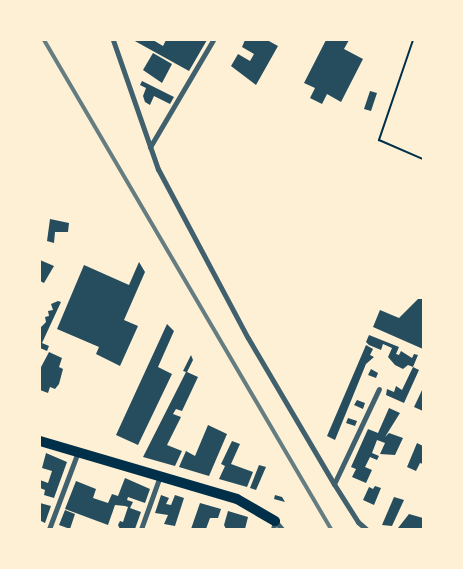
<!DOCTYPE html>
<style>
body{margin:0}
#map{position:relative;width:463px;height:569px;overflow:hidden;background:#fdf0d5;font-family:"Fira Sans Condensed",sans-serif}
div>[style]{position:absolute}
.building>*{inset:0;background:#264d5e}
.path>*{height:2px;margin:-1px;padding:0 1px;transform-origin:1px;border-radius:1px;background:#003049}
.minor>*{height:5px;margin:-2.5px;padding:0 2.5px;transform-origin:2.5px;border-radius:2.5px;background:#3f606c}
.secondary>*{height:10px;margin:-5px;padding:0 5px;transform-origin:5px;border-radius:5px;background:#003049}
.rail>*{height:4px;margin:-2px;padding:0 2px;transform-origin:2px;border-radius:2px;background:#657d81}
span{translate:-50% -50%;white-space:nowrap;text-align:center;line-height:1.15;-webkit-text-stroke:4px #fdf0d5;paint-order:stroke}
.frame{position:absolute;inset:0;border:41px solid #fdf0d5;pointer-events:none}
</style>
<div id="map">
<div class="building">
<i style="clip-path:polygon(133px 40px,153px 40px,163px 46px,166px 40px,207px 40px,189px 71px)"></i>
<i style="clip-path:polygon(245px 40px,267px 40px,278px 46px,256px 85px,231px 66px,238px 54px,250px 61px,254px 54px,242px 47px)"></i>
<i style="clip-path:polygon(326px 40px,349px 40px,344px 49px,363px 59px,341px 102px,327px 94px,322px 104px,310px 98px,315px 88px,304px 83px)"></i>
<i style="clip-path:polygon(153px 53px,172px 64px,162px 83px,143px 70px)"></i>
<i style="clip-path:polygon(142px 81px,174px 97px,170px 104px,154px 96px,150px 105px,145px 102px,143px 96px,146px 88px,140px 85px)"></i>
<i style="clip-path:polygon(370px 91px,377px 93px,371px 111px,364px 109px)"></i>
<i style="clip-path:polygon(50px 219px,69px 223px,68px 232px,55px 232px,54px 243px,47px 241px)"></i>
<i style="clip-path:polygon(40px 260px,54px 266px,44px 283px,40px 281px)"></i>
<i style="clip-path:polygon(139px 262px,145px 272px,124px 320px,138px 326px,120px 366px,96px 354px,99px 347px,57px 329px,84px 265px,129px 285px)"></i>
<i style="clip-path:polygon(418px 299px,423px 299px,423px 349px,373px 327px,380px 310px,399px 318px)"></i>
<i style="clip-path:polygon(58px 301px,61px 302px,42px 343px,49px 346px,47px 351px,40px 348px,40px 328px,46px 322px,45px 317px,49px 316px,48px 311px,53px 310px,51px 304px)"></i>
<i style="clip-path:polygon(167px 324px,174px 331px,158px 367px,172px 374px,138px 445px,116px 435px)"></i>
<i style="clip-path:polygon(369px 335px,399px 347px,396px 354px,399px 355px,401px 351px,412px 358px,414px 354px,418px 355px,413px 367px,408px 365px,403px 369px,395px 365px,388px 357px,392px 348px,383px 344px,381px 350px,369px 345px,366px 342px)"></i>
<i style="clip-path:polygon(366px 345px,373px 349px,370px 355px,374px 357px,366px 364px,335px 440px,327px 436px)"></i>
<i style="clip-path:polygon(49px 352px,62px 358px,59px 367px,63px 369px,59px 384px,55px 389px,50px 387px,48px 393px,40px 390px,40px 369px)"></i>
<i style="clip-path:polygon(191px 355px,193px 360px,187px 372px,198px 377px,182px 411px,176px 409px,173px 414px,181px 417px,167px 445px,182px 451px,175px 466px,143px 457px,186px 372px,183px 371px)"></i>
<i style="clip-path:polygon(413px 367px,419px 370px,404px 403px,386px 395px,387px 389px,394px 392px,396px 386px,402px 390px)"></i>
<i style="clip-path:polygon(371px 369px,378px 373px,376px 378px,368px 375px)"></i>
<i style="clip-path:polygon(423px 388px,423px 411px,414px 407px)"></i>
<i style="clip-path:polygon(357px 400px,365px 403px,363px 409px,354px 405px)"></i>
<i style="clip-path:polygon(389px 408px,400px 413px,385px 437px,389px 433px,403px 438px,395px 455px,380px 454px,385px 443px,377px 440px,372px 453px,379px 456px,377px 460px,370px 457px,365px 467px,372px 470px,366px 483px,352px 477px,356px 469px,351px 467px,368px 429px,378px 433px)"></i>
<i style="clip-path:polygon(348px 418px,357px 421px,355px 426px,346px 423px)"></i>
<i style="clip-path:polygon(208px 425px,227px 434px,209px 476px,179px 467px,186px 451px,195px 456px)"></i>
<i style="clip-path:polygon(232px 441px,240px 444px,231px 464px,253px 472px,247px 487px,219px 479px,225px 466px,221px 464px)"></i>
<i style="clip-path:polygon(417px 443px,423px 446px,423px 464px,420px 463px,416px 471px,407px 467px)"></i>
<i style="clip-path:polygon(46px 453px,67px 462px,54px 498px,44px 495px,45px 490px,40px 488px,40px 480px,48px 483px,52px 471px,42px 468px)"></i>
<i style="clip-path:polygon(259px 465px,266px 467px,256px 490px,250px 488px)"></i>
<i style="clip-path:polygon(125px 478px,150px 489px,145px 503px,128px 497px,127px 500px,133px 502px,130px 508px,141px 512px,135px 529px,120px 529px,118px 525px,120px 521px,123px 522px,128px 507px,125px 506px,115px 505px,108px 525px,65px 509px,76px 481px,96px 489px,93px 498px,108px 503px,112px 494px,118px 496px)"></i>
<i style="clip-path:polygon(375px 486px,381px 488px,374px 505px,363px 500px,369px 487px,373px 489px)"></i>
<i style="clip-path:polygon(161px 495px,169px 498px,166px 504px,171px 505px,175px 495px,184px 498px,175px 526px,164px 524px,168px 515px,155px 513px)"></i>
<i style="clip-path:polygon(275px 495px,282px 497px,285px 502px,274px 499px)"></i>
<i style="clip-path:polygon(394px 497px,404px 500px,392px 526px,382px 525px)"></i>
<i style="clip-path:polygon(40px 503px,51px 506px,45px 523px,41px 521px)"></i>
<i style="clip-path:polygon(200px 503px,221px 509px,218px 518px,210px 518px,206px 529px,191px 529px)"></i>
<i style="clip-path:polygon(65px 510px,75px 514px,70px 529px,59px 525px)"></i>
<i style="clip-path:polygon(228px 511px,248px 517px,245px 529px,226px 529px,224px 525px)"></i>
<i style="clip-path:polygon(409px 514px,423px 518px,423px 529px,398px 528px)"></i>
</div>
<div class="path">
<i style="left:413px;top:40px;width:106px;rotate:108.8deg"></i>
<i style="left:379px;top:140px;width:48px;rotate:23.4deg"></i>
</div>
<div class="minor">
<i style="left:113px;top:40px;width:137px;rotate:70.8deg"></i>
<i style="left:158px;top:169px;width:191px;rotate:62deg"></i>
<i style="left:248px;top:338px;width:169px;rotate:59.5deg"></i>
<i style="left:334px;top:484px;width:45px;rotate:57.7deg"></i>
<i style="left:358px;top:522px;width:11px;rotate:41deg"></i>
<i style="left:150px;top:147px;width:124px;rotate:-59.5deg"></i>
<i style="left:334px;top:484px;width:105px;rotate:-64.7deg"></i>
<i style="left:49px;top:529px;width:82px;rotate:-69.4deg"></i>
<i style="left:141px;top:529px;width:56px;rotate:-70.3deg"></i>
<i style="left:273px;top:529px;width:8px;rotate:-76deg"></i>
<i style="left:275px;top:521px;width:11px;rotate:49deg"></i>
</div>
<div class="secondary">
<i style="left:40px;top:441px;width:205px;rotate:16.4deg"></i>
<i style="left:237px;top:499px;width:44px;rotate:30.1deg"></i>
</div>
<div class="rail">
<i style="left:44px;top:40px;width:567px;rotate:59.59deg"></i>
</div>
<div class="frame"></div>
</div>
